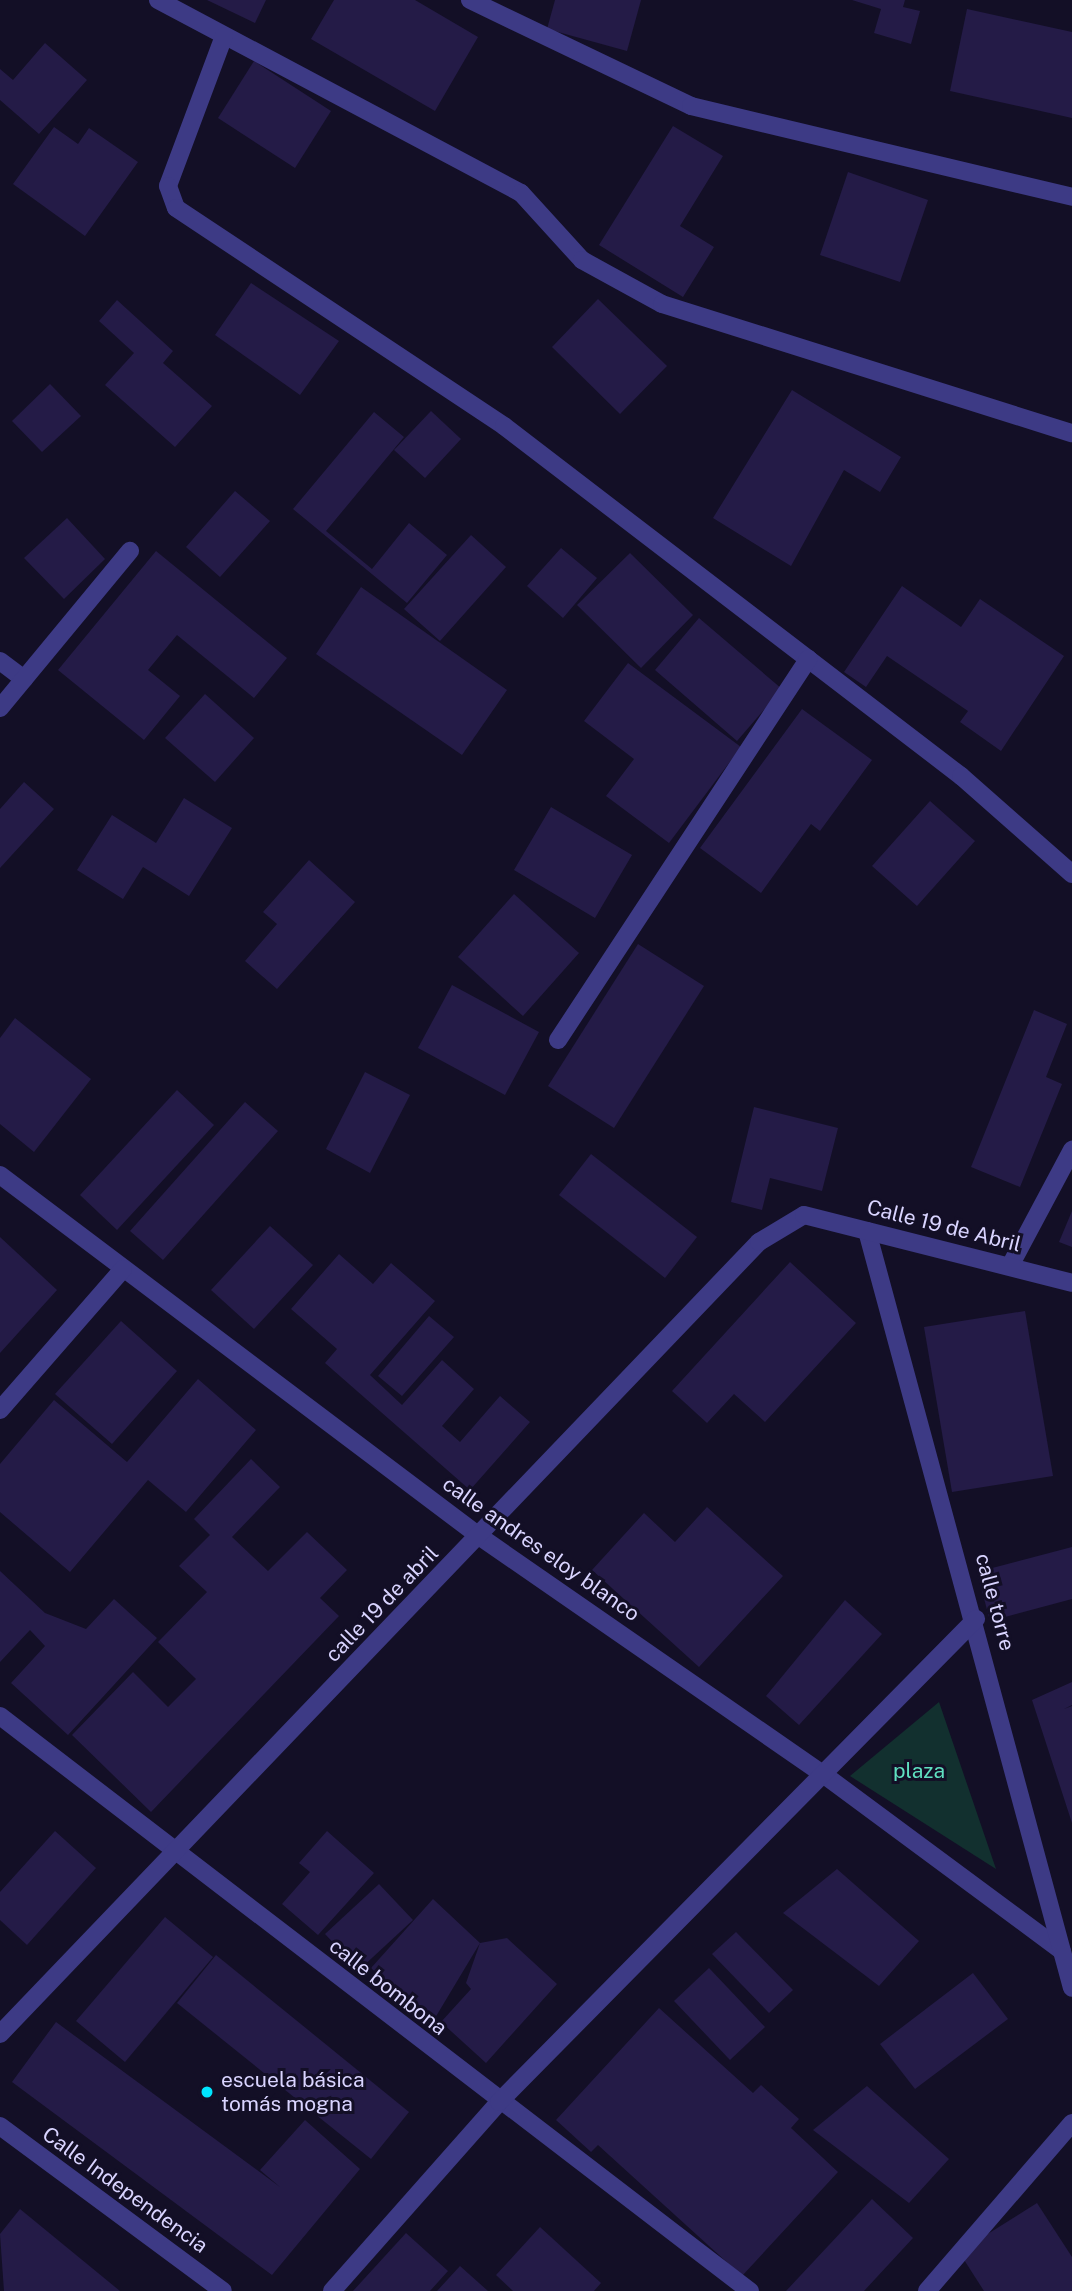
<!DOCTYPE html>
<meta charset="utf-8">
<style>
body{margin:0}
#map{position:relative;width:1072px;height:2291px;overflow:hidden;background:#130f26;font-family:"Public Sans",sans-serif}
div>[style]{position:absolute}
.green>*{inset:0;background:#12302f}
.building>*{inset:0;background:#241b47}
.minor>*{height:18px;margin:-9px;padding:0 9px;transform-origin:9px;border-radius:9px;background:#3d3a85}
.dots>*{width:19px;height:19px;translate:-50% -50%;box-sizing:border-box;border:4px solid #130f26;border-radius:50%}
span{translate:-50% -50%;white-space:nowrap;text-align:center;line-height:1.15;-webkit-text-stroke:6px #130f26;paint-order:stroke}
.street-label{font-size:21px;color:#d9d4ff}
.park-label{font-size:21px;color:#5fe0c0}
.poi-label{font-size:21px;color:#d9d4ff}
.left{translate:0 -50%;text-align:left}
</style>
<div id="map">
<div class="green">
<i style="clip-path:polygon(939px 1702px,996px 1869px,850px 1776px)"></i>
</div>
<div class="building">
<i style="clip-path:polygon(207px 0,266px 0,255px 23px)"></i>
<i style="clip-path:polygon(334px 0,415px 0,478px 37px,435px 111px,311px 39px)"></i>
<i style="clip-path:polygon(555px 0,641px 0,627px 51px,547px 29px)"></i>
<i style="clip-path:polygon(852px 0,905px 0,903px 7px,920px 11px,911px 44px,874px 33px,881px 9px)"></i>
<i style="clip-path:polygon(967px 9px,1072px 32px,1072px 118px,950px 91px)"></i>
<i style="clip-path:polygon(45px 43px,87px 80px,39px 134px,0 100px,0 69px,13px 80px)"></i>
<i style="clip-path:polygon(254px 61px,331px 111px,295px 168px,218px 118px)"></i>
<i style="clip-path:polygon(673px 126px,723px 156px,680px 226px,714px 247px,683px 297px,599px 245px)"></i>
<i style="clip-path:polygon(54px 127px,78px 144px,89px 128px,138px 162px,85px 236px,13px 184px)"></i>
<i style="clip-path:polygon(848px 172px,928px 200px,900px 282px,820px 255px)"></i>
<i style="clip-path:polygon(251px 283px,339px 341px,300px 395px,215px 335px)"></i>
<i style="clip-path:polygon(598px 299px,667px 366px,620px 414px,552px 347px)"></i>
<i style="clip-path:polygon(117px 300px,173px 351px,163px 363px,212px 406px,175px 447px,105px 385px,134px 353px,99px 321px)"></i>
<i style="clip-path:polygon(50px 384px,81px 416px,42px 452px,12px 421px)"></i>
<i style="clip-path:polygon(792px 390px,901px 457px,880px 492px,844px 470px,791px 566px,713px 518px)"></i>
<i style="clip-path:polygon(431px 411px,461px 439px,425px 478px,394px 450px)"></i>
<i style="clip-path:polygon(374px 412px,404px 437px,326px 531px,372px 569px,409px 523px,447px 555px,407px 603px,293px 509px)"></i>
<i style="clip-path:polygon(235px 491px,270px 521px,220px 577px,186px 547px)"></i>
<i style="clip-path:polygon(67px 518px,105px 559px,64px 599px,24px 558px)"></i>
<i style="clip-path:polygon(471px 535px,506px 567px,440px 641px,404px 609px)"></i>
<i style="clip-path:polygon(561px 548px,597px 578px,563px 618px,527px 586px)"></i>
<i style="clip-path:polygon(156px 551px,287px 658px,254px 698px,177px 635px,148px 670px,180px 696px,144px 740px,58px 670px)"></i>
<i style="clip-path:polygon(630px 553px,693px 615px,641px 668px,577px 605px)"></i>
<i style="clip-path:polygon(902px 586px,961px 627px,980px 599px,1064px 656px,1001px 751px,960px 722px,968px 711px,887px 656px,866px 687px,844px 672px)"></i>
<i style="clip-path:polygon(361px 587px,507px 690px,462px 755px,316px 654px)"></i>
<i style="clip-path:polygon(699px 618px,782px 689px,737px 741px,655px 670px)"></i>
<i style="clip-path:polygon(628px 663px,741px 747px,669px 843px,606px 796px,634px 759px,584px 721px)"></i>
<i style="clip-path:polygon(205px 694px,254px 738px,215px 782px,165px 738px)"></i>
<i style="clip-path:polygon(802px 709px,872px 760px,820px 831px,811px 824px,761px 893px,700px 848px)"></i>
<i style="clip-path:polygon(24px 782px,54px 809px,0 868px,0 809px)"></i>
<i style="clip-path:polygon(184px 798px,232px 828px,189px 896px,143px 867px,123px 899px,77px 870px,112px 815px,156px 843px)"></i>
<i style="clip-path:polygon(930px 801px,975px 841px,917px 906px,872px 866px)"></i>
<i style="clip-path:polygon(551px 807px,632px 855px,595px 918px,514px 870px)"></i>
<i style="clip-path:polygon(309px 860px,355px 902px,277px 989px,245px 961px,277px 924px,263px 912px)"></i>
<i style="clip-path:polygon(514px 894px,579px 953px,523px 1016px,458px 957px)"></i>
<i style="clip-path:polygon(638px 944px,704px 986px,614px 1128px,548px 1086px)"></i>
<i style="clip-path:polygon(452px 985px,539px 1032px,505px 1095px,418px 1048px)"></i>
<i style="clip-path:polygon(1034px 1010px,1067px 1024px,1046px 1077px,1062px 1084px,1020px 1187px,971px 1167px)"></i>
<i style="clip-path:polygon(15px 1018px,91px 1079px,34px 1152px,0 1124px,0 1038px)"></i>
<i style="clip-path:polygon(365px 1072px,410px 1095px,370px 1173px,326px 1149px)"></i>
<i style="clip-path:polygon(177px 1090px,214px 1125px,117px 1230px,80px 1195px)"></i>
<i style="clip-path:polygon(245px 1102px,278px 1131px,163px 1260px,130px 1231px)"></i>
<i style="clip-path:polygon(754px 1107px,838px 1128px,822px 1191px,770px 1178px,762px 1210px,731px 1202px)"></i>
<i style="clip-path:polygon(591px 1154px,697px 1237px,665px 1278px,559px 1195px)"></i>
<i style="clip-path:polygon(1072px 1211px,1072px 1247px,1059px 1242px)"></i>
<i style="clip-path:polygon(270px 1226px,313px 1265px,254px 1329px,211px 1290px)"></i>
<i style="clip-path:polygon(0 1237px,57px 1290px,0 1353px)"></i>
<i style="clip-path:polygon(339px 1254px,373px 1284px,391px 1263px,435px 1301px,370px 1375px,402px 1405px,442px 1360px,474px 1389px,442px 1426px,460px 1442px,500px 1396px,530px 1422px,470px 1490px,325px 1363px,337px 1349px,291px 1309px)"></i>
<i style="clip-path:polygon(790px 1262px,856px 1323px,765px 1422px,734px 1394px,707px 1423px,672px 1391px)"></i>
<i style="clip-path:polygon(1025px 1311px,1053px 1476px,952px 1492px,924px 1327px)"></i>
<i style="clip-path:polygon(429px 1316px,454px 1337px,402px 1396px,378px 1376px)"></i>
<i style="clip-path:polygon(121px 1321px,177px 1371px,112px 1444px,55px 1394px)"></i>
<i style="clip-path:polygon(198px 1379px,256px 1430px,186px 1512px,148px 1480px,70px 1572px,0 1512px,0 1464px,54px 1400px,127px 1462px)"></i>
<i style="clip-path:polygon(251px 1459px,280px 1487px,232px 1537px,268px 1571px,307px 1532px,347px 1570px,320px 1598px,339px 1616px,151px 1812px,72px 1735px,133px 1672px,168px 1707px,196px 1679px,158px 1642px,207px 1592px,179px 1566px,210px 1535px,194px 1519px)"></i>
<i style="clip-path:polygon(707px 1507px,783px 1576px,699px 1667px,592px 1570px,644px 1513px,675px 1542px)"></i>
<i style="clip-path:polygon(1072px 1547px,1072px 1599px,990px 1621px,977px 1572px)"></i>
<i style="clip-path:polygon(0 1571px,45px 1613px,86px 1629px,114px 1599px,157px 1638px,68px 1735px,11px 1683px,45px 1646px,30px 1630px,0 1662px)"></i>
<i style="clip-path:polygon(845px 1600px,882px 1634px,799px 1725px,766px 1696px)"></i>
<i style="clip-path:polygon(1072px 1682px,1072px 1705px,1064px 1709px,1072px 1706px,1072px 1823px,1032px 1700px)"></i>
<i style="clip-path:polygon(55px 1831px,96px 1868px,27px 1945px,0 1920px,0 1892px)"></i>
<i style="clip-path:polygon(327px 1831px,374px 1873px,318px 1935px,282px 1904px,310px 1872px,299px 1863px)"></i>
<i style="clip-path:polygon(837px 1869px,919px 1941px,879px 1986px,783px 1913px)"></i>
<i style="clip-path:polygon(379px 1884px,413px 1920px,359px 1970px,325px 1934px)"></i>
<i style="clip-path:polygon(433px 1899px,480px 1943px,507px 1938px,557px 1984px,486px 2063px,441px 2022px,471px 1989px,466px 1983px,480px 1943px,432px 2023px,371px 1968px)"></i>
<i style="clip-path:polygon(165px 1917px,213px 1957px,125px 2062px,76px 2021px)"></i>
<i style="clip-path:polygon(736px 1932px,793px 1990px,769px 2013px,712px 1954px)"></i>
<i style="clip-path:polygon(216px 1955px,409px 2112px,371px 2159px,177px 2003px)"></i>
<i style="clip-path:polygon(709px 1968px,765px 2027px,730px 2060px,674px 2001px)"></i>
<i style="clip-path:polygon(973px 1973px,1008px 2019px,915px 2089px,880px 2044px)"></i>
<i style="clip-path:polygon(659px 2008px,753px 2093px,761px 2085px,799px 2119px,791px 2128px,838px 2172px,742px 2276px,598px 2145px,591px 2152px,556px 2120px)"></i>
<i style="clip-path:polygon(56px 2022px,280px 2187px,260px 2170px,305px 2120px,360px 2169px,272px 2275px,12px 2082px)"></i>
<i style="clip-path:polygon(867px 2086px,949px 2159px,909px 2203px,813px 2130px)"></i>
<i style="clip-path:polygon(872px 2199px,913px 2238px,864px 2291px,786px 2291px)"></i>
<i style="clip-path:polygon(1037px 2203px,1072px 2257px,1072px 2291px,984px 2291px,959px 2252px)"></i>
<i style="clip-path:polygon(20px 2209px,120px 2291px,4px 2291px,0 2234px)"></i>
<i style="clip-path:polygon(540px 2227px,601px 2283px,594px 2291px,513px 2291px,496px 2275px)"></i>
<i style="clip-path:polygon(406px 2233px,448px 2271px,430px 2291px,353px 2291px)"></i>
<i style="clip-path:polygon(460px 2266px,488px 2291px,437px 2291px)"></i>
</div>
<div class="minor">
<i style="left:158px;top:0;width:411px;rotate:28deg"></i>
<i style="left:521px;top:193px;width:91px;rotate:47.7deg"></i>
<i style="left:582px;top:260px;width:91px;rotate:28.8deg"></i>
<i style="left:662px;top:304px;width:430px;rotate:17.5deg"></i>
<i style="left:470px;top:0;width:245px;rotate:25.6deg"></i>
<i style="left:691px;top:106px;width:392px;rotate:13.4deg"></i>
<i style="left:224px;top:36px;width:160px;rotate:110.5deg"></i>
<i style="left:168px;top:186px;width:23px;rotate:70deg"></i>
<i style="left:176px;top:208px;width:394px;rotate:33.6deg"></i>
<i style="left:504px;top:426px;width:576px;rotate:37.45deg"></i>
<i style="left:961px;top:776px;width:148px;rotate:41.4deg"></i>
<i style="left:0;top:661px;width:30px;rotate:37deg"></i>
<i style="left:0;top:708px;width:204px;rotate:-50.4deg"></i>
<i style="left:558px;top:1040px;width:456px;rotate:-56.7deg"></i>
<i style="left:0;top:1175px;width:600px;rotate:37deg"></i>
<i style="left:479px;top:1536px;width:423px;rotate:34.7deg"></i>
<i style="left:827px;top:1777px;width:292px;rotate:36.5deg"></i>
<i style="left:867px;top:1231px;width:784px;rotate:74.85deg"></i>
<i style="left:1010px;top:1266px;width:132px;rotate:-61.9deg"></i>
<i style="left:0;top:1410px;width:187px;rotate:-48.9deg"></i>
<i style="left:0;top:1716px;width:945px;rotate:37.48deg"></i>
<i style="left:0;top:2034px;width:1097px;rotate:-46.22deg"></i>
<i style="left:759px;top:1242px;width:52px;rotate:-31deg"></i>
<i style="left:804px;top:1215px;width:276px;rotate:14.2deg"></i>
<i style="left:0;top:2126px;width:277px;rotate:36.5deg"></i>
<i style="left:332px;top:2291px;width:252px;rotate:-48.5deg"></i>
<i style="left:499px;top:2102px;width:679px;rotate:-45.36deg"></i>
<i style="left:927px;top:2291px;width:222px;rotate:-49.2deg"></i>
</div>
<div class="dots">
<i style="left:207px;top:2092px;background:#00e5ff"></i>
</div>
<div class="street-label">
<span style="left:944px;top:1226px;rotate:14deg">Calle 19 de Abril</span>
<span style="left:541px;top:1549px;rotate:35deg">calle andres eloy blanco</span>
<span style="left:995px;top:1602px;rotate:75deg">calle torre</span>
<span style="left:382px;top:1604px;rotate:-46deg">calle 19 de abril</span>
<span style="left:388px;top:1987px;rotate:38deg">calle bombona</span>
<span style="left:125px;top:2190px;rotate:36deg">Calle Independencia</span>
</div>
<div class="park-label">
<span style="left:919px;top:1771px">plaza</span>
</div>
<div class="poi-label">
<span class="left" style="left:221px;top:2092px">escuela básica<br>tomás mogna</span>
</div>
</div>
